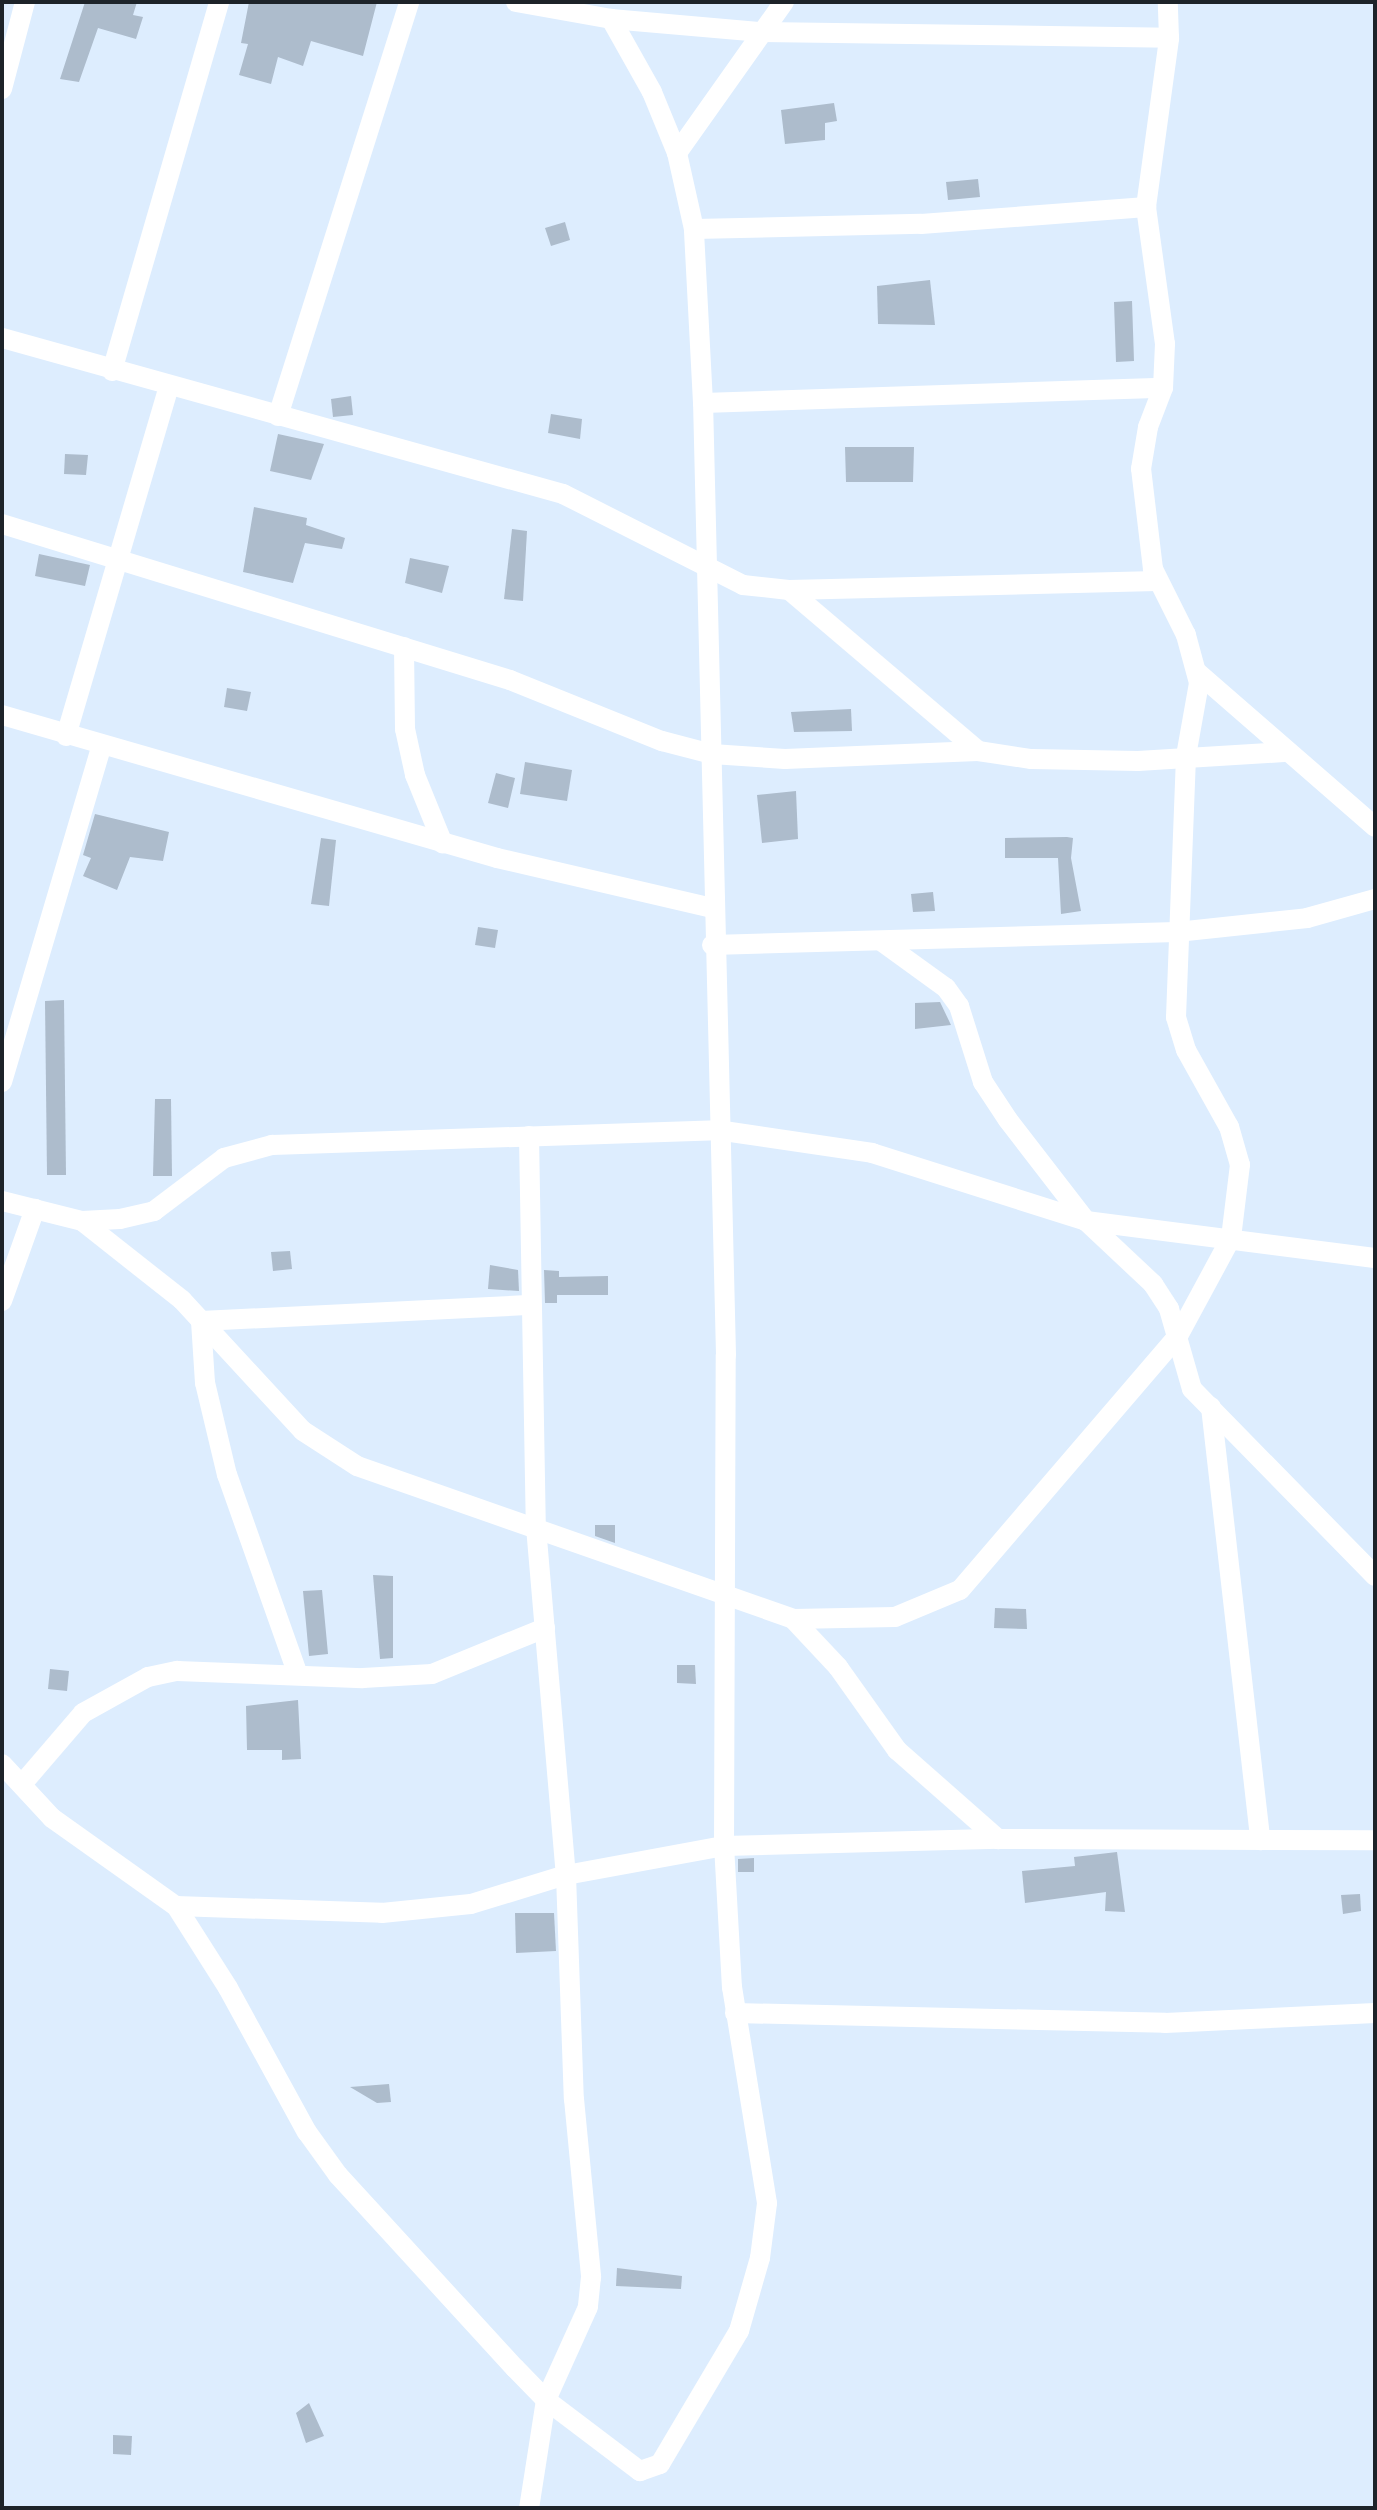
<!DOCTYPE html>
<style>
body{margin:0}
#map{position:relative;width:1377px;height:2510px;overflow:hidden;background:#ddedfe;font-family:"IBM Plex Sans",sans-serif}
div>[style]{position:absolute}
.building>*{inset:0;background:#adbccc}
.minor>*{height:20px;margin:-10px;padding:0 10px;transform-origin:10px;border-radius:10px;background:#fff}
span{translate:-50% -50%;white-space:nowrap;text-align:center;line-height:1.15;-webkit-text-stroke:7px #ddedfe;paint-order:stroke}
.frame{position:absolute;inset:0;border:4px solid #1d2329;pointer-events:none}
</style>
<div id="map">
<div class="building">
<i style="clip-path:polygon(85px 2px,137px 2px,133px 15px,143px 17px,136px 39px,98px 28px,79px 82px,60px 79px)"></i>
<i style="clip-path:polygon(249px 2px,377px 2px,363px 56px,311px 41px,303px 66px,278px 57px,271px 84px,239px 75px,248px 44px,241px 43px)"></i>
<i style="clip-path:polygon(834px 103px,837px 121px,825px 123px,825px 140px,785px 144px,781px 110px)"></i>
<i style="clip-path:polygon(978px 179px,980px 197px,948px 200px,946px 182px)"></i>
<i style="clip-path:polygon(565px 222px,570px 240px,551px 246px,545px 228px)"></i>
<i style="clip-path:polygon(930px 280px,935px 325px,878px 324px,877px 286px)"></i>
<i style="clip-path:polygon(1132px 301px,1134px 361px,1116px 362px,1114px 302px)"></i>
<i style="clip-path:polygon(351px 396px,353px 415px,333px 417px,331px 399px)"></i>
<i style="clip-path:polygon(551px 414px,582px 419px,580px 439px,548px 433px)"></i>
<i style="clip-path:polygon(278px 434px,324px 444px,311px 480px,270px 471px)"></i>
<i style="clip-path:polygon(845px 447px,914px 447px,913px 482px,846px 482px)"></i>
<i style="clip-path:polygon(65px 454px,88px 455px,86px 475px,64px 474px)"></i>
<i style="clip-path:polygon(254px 507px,307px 518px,306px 525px,345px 538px,342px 549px,305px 543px,293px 583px,243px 572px)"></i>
<i style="clip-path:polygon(512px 529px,527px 531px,523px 601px,504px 599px)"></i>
<i style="clip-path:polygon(39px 554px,90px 565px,85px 586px,35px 576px)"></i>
<i style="clip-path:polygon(410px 558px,449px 566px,442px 593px,405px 583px)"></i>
<i style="clip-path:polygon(227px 688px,251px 692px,247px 711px,224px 707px)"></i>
<i style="clip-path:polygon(851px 709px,852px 731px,794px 732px,791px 712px)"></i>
<i style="clip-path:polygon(525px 762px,572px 770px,567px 801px,520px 794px)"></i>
<i style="clip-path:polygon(496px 773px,515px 778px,508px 808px,488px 803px)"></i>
<i style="clip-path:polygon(796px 791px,798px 839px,762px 843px,757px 795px)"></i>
<i style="clip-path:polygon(95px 814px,169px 832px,163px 861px,130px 857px,117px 890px,83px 876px,91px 858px,83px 855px)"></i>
<i style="clip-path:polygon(1067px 837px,1073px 838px,1071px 858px,1081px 911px,1061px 914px,1058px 858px,1005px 858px,1005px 838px)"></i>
<i style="clip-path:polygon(321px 838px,336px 840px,329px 906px,311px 904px)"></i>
<i style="clip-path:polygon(933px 892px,935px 911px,913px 912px,911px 894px)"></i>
<i style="clip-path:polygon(478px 927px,498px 930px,495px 948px,475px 945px)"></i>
<i style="clip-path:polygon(64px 1000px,66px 1175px,47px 1175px,45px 1001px)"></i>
<i style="clip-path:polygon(940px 1002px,951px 1025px,915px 1029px,915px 1003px)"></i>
<i style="clip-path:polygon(155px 1099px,171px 1099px,172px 1176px,153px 1176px)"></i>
<i style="clip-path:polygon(290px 1251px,292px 1269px,273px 1271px,271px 1252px)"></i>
<i style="clip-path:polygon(490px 1265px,518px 1270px,519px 1291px,488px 1289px)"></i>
<i style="clip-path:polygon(544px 1270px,559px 1271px,559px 1277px,608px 1276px,608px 1295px,557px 1295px,557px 1303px,545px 1303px)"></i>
<i style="clip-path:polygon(595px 1525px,615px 1525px,615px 1543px,595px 1536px)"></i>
<i style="clip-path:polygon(373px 1575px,393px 1576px,393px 1658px,380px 1659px)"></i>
<i style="clip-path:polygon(322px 1590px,328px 1654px,309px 1656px,303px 1591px)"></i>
<i style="clip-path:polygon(995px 1608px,1026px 1609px,1027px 1629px,994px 1628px)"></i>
<i style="clip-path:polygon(677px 1665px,695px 1665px,696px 1684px,677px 1683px)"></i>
<i style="clip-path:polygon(50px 1669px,69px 1671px,67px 1691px,48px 1689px)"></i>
<i style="clip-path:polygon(298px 1700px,301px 1759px,282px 1760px,282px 1750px,247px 1750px,246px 1706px)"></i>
<i style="clip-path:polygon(1117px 1852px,1125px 1912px,1105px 1911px,1106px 1892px,1025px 1903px,1022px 1871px,1075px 1866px,1074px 1857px)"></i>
<i style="clip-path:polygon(754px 1858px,754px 1872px,738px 1872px,738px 1859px)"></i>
<i style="clip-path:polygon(1360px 1894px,1361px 1911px,1343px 1914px,1341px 1895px)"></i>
<i style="clip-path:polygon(515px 1913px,554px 1913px,556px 1951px,516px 1953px)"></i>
<i style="clip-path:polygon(389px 2084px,391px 2102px,377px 2103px,350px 2087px)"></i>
<i style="clip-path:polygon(617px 2268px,682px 2276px,681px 2289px,616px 2286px)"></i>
<i style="clip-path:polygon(309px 2403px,324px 2436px,306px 2443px,296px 2413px)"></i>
<i style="clip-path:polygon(113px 2435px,132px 2436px,131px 2455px,113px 2454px)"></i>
</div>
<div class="minor">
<i style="left:516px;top:2px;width:97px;rotate:10.1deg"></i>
<i style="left:611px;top:19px;width:151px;rotate:5deg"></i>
<i style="left:761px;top:32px;width:408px;rotate:0.8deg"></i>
<i style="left:2px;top:89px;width:90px;rotate:-75.2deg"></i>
<i style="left:677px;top:153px;width:185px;rotate:-54.7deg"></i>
<i style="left:694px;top:229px;width:227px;rotate:-1.3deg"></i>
<i style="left:921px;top:224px;width:226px;rotate:-4.3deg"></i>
<i style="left:2px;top:338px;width:582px;rotate:15.54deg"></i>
<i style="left:563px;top:494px;width:202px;rotate:26.8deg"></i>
<i style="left:743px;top:585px;width:46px;rotate:6.2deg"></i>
<i style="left:789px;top:590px;width:368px;rotate:-1.4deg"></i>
<i style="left:112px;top:371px;width:384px;rotate:-73.8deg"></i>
<i style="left:703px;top:403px;width:460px;rotate:-1.9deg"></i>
<i style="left:278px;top:416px;width:434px;rotate:-72.4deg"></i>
<i style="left:2px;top:524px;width:531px;rotate:17.07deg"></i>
<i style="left:510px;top:680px;width:164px;rotate:21.9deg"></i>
<i style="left:662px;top:741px;width:52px;rotate:14.6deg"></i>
<i style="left:712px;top:754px;width:73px;rotate:3.9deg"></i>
<i style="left:785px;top:759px;width:193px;rotate:-2.4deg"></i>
<i style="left:978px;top:751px;width:54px;rotate:8.6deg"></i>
<i style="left:1031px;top:759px;width:107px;rotate:1.1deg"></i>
<i style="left:1138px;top:761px;width:146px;rotate:-3.5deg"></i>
<i style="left:789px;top:590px;width:248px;rotate:40.4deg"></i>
<i style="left:404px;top:647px;width:82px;rotate:89.3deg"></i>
<i style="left:405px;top:729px;width:47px;rotate:77.7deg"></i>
<i style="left:415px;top:775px;width:74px;rotate:67.9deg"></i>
<i style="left:1197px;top:672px;width:236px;rotate:41deg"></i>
<i style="left:2px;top:715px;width:515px;rotate:16.11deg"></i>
<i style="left:497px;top:858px;width:221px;rotate:13.1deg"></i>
<i style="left:66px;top:736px;width:364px;rotate:-73.6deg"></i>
<i style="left:881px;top:941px;width:80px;rotate:35.9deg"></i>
<i style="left:946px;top:988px;width:22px;rotate:54deg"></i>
<i style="left:959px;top:1006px;width:80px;rotate:72.5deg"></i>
<i style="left:983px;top:1082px;width:45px;rotate:56.7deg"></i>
<i style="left:1008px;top:1120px;width:128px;rotate:52.3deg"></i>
<i style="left:1086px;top:1221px;width:92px;rotate:43.2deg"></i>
<i style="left:1153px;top:1284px;width:30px;rotate:57deg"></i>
<i style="left:1169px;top:1309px;width:83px;rotate:74deg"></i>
<i style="left:1192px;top:1389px;width:262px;rotate:45.6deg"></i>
<i style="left:712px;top:945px;width:465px;rotate:-1.6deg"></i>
<i style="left:1177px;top:932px;width:131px;rotate:-6.1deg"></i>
<i style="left:1307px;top:918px;width:71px;rotate:-15.6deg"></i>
<i style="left:2px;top:1082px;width:349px;rotate:-73.5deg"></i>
<i style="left:529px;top:1136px;width:391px;rotate:89deg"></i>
<i style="left:536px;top:1527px;width:349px;rotate:85.1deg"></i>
<i style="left:566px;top:1875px;width:224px;rotate:88deg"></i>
<i style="left:574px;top:2099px;width:179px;rotate:84.5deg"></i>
<i style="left:591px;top:2277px;width:30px;rotate:96deg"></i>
<i style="left:588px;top:2307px;width:102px;rotate:114.3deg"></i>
<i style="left:546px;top:2400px;width:109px;rotate:98.9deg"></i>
<i style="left:2px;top:1201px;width:82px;rotate:14deg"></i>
<i style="left:82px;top:1221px;width:38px;rotate:-3deg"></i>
<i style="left:120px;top:1219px;width:35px;rotate:-13deg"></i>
<i style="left:154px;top:1211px;width:88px;rotate:-37.1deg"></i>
<i style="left:224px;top:1158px;width:50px;rotate:-15.2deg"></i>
<i style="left:272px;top:1145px;width:445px;rotate:-1.9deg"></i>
<i style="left:717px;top:1130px;width:157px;rotate:8.4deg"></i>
<i style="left:872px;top:1153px;width:225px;rotate:17.6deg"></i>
<i style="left:1086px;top:1221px;width:291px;rotate:7.3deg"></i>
<i style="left:82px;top:1221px;width:127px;rotate:38.3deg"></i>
<i style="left:182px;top:1300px;width:178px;rotate:47.3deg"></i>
<i style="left:303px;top:1431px;width:64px;rotate:32.9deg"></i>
<i style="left:357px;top:1466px;width:462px;rotate:19.3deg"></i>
<i style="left:793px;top:1619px;width:66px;rotate:46.8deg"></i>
<i style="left:838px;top:1667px;width:102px;rotate:54.6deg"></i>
<i style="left:897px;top:1750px;width:135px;rotate:41.4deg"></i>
<i style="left:2px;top:1301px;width:98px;rotate:-70.3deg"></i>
<i style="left:1211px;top:1407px;width:436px;rotate:83.5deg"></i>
<i style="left:793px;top:1619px;width:102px;rotate:-1.1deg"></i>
<i style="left:895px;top:1617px;width:70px;rotate:-22.6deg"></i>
<i style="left:960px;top:1590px;width:335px;rotate:-49.4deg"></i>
<i style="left:1178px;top:1336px;width:111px;rotate:-61.6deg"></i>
<i style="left:1231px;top:1238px;width:74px;rotate:-83deg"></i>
<i style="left:1240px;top:1165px;width:40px;rotate:-106deg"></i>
<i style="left:1229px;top:1127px;width:88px;rotate:-119.2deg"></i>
<i style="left:1186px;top:1050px;width:34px;rotate:-107deg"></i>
<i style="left:1176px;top:1017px;width:261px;rotate:-87.8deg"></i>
<i style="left:1186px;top:756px;width:74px;rotate:-79.9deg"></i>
<i style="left:1199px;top:683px;width:50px;rotate:-105.2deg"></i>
<i style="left:1186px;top:635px;width:74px;rotate:-116.6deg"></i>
<i style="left:1153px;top:569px;width:101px;rotate:-96.8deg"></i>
<i style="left:1141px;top:469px;width:43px;rotate:-80.5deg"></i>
<i style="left:1148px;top:427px;width:42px;rotate:-69deg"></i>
<i style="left:1163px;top:388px;width:44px;rotate:-87.4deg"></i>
<i style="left:1165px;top:344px;width:138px;rotate:-97.9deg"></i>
<i style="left:1146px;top:207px;width:171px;rotate:-82.2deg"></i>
<i style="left:1169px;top:38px;width:36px;rotate:-92deg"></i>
<i style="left:298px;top:1675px;width:212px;rotate:-109.5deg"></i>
<i style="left:227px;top:1475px;width:95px;rotate:-103.4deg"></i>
<i style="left:205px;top:1383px;width:62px;rotate:-93.7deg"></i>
<i style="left:201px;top:1321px;width:331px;rotate:-2.8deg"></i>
<i style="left:2px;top:1764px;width:74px;rotate:47.2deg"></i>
<i style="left:52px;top:1818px;width:152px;rotate:35.4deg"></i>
<i style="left:176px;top:1906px;width:97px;rotate:57.6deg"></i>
<i style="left:228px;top:1988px;width:164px;rotate:61.3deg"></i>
<i style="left:307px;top:2132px;width:53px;rotate:54.2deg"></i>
<i style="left:338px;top:2175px;width:262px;rotate:47.5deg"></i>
<i style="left:515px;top:2368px;width:45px;rotate:45.9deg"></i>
<i style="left:546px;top:2400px;width:118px;rotate:37.1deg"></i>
<i style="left:640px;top:2471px;width:21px;rotate:-19deg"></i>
<i style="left:660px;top:2464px;width:155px;rotate:-59.3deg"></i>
<i style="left:739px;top:2331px;width:76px;rotate:-74deg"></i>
<i style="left:760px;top:2258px;width:55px;rotate:-82.7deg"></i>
<i style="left:767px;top:2203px;width:218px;rotate:-99.2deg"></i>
<i style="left:732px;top:1988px;width:142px;rotate:-93.2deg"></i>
<i style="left:724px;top:1846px;width:491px;rotate:-89.8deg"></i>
<i style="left:726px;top:1355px;width:952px;rotate:-91.38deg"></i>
<i style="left:703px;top:403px;width:174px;rotate:-93deg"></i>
<i style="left:694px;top:229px;width:78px;rotate:-102.6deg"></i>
<i style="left:677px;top:153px;width:66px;rotate:-112.3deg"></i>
<i style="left:652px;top:92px;width:84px;rotate:-119.3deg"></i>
<i style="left:23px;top:1783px;width:92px;rotate:-49.4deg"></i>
<i style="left:83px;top:1713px;width:74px;rotate:-29deg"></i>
<i style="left:148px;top:1677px;width:30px;rotate:-12deg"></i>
<i style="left:177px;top:1671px;width:186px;rotate:2.2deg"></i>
<i style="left:363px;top:1678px;width:69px;rotate:-3.3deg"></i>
<i style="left:432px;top:1674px;width:122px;rotate:-22.2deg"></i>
<i style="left:176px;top:1906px;width:206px;rotate:1.9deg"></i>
<i style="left:382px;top:1913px;width:89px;rotate:-5.8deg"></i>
<i style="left:471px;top:1904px;width:99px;rotate:-17deg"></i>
<i style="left:566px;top:1875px;width:161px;rotate:-10.4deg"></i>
<i style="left:724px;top:1846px;width:274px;rotate:-1.5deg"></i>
<i style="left:998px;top:1839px;width:377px;rotate:0.2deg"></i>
<i style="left:735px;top:2013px;width:430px;rotate:1.3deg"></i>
<i style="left:1165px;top:2023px;width:210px;rotate:-2.7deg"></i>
</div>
<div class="frame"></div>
</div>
